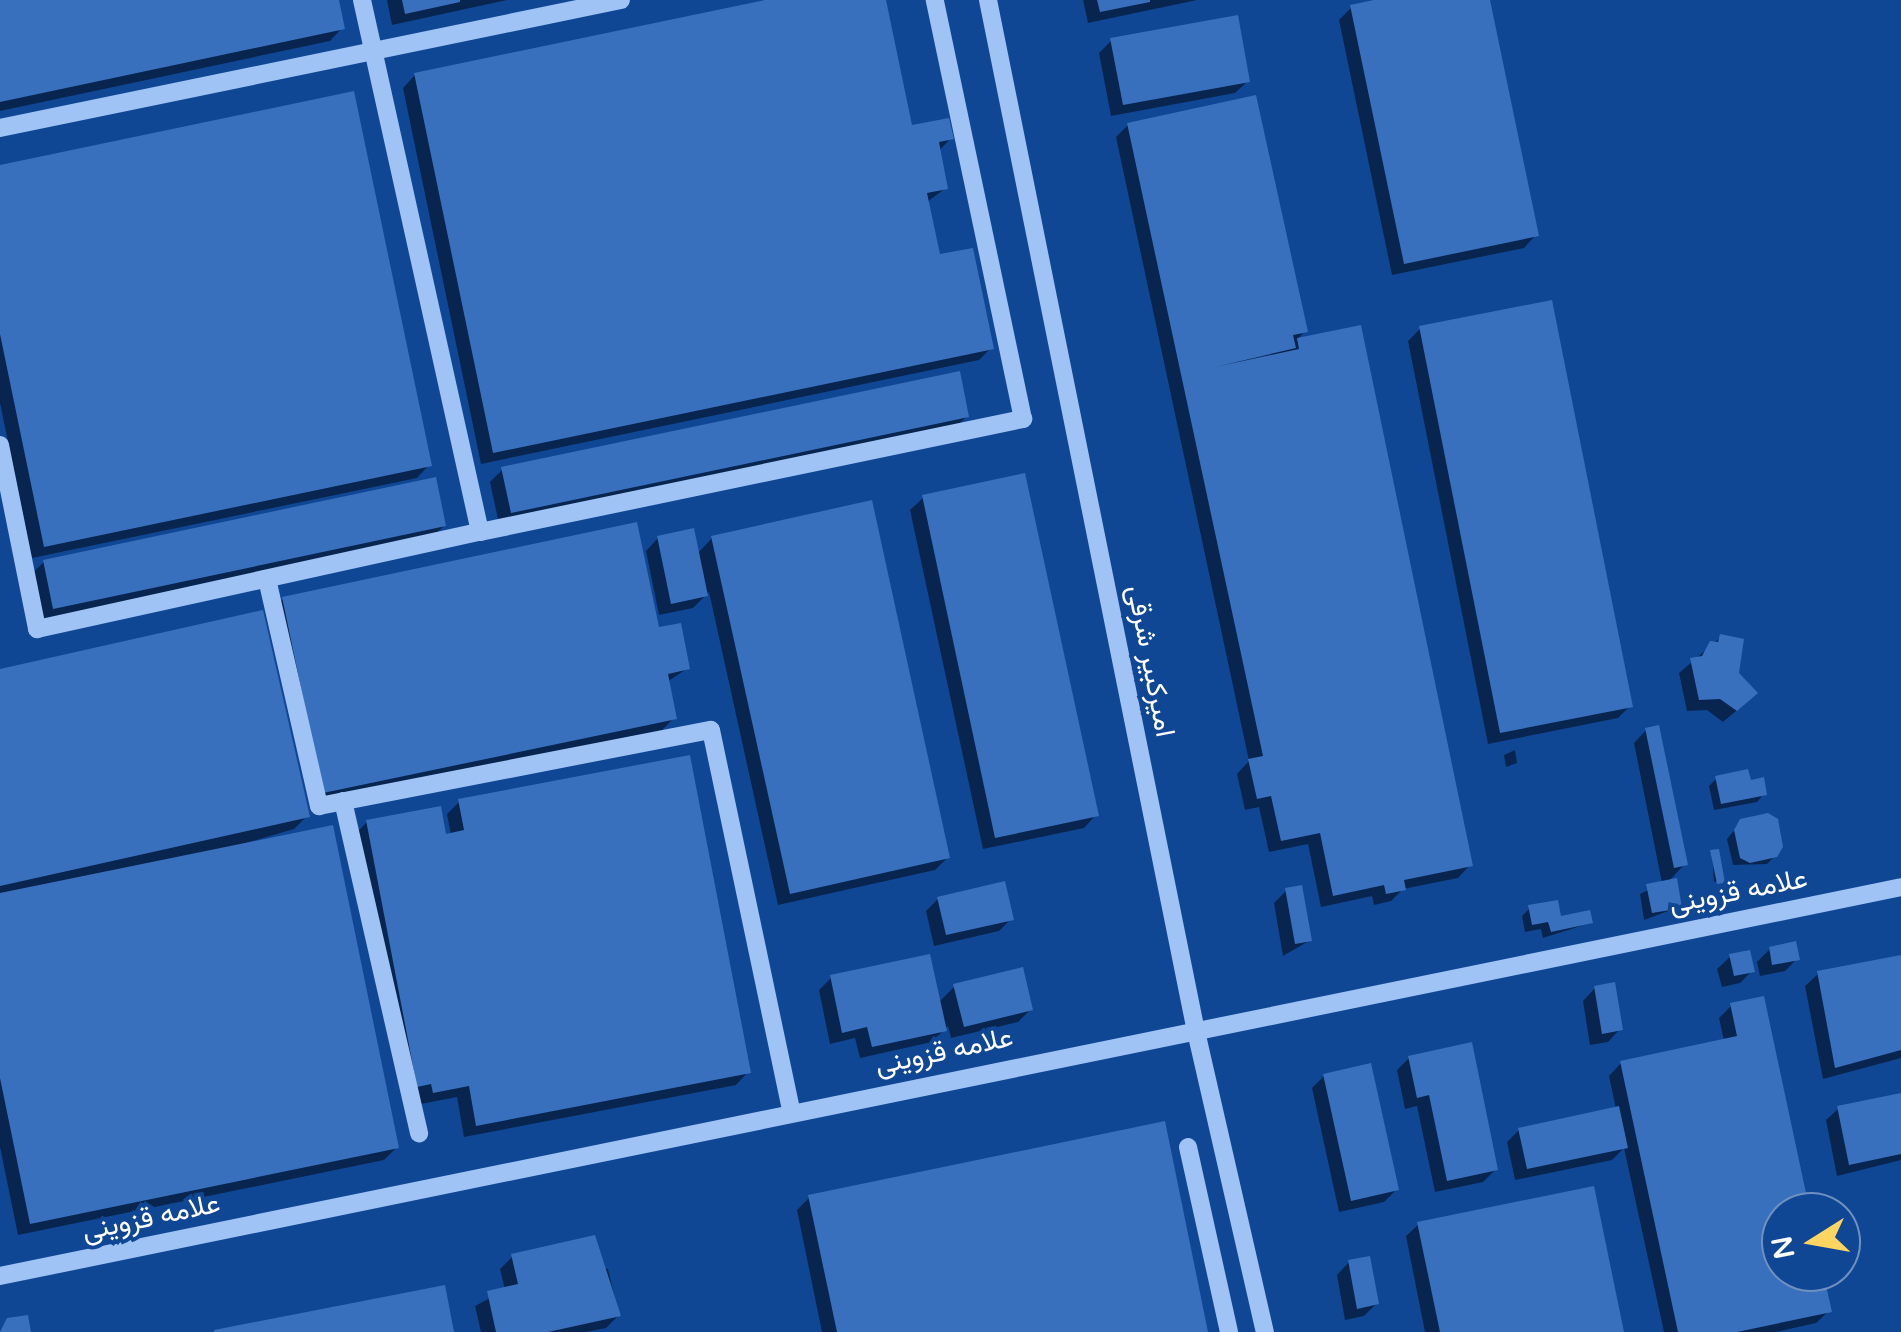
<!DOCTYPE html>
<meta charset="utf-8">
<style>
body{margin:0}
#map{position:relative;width:1901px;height:1332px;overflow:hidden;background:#104795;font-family:"Varela Round",Vazirmatn,sans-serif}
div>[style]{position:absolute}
.shadow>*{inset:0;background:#0007}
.building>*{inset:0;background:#3970bd}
.minor>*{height:18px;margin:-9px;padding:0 9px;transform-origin:9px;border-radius:9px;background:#9fc3f4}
span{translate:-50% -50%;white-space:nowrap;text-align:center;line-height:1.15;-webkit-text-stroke:8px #104795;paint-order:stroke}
.street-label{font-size:28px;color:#fff}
.north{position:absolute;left:1761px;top:1192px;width:100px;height:100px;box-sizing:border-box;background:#104795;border:2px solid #7091bf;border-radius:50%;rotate:259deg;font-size:28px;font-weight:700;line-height:40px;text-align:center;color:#fff}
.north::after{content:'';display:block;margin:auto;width:35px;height:45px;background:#ffd561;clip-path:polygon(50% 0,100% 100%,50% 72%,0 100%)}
</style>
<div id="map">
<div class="shadow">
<i style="clip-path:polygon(0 0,336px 0,342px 28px,330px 41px,0 111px)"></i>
<i style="clip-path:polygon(387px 0,507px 0,392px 25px)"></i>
<i style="clip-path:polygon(777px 0,883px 0,910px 128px,951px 138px,938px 152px,946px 188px,927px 202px,938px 257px,991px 348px,979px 360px,481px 464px,403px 88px,415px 75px)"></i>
<i style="clip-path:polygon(1083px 0,1197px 0,1088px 23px)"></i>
<i style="clip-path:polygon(1387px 0,1487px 0,1536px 235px,1524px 248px,1392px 275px,1339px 20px,1352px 7px)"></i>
<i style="clip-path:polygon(1112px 40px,1248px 81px,1235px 93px,1111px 116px,1099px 53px)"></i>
<i style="clip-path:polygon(1128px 125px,1305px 331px,1296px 341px,1359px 328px,1470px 865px,1458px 878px,1403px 889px,1391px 901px,1374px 905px,1372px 896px,1321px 907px,1308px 844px,1269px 852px,1259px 807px,1245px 810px,1237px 774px,1249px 761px,1116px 137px)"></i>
<i style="clip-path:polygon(0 167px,429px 465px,417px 478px,32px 558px,0 403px)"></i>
<i style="clip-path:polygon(1420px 329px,1630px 706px,1618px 718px,1488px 744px,1408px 341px)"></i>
<i style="clip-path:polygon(967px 416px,954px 429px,499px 524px,490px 482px,503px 469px)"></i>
<i style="clip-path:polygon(923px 498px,1096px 815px,1084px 828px,983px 849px,910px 510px)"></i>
<i style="clip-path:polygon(444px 526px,431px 538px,41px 620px,31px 574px,44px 562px)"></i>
<i style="clip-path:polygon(658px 538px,697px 554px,712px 538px,948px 857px,935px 870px,778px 905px,709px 592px,693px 608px,659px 615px,646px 551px)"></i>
<i style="clip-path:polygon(283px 599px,657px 630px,688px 668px,667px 682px,674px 718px,662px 730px,311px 804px,271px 611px)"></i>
<i style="clip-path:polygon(1721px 637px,1742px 706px,1723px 722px,1707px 710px,1687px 711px,1679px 673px)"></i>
<i style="clip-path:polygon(0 671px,307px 816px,294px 829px,222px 850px,397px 1147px,384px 1160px,18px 1235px,0 1147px)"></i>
<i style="clip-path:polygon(1646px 730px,1685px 864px,1667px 883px,1679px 907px,1644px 920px,1640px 894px,1662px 883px,1634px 743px)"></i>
<i style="clip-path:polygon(1515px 750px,1517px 763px,1506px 767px,1504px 755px)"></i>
<i style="clip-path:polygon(1717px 778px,1749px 783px,1764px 794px,1757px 802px,1714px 810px,1709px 786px)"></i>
<i style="clip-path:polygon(459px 802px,748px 1072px,736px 1085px,464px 1137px,457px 1097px,421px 1104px,354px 835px,367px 822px,451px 835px,447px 814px)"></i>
<i style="clip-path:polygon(1742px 821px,1775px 856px,1767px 864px,1733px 865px,1727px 839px)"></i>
<i style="clip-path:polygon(1712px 852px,1722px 881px,1714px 882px)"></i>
<i style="clip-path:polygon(1286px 891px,1309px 941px,1283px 956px,1274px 903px)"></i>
<i style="clip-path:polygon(938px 899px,1011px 919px,999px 931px,934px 946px,926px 911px)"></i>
<i style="clip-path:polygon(1530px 908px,1559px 919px,1590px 923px,1543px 938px,1541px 929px,1525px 932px,1522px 916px)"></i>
<i style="clip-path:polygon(1770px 949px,1797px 959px,1785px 971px,1760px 976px,1757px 962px)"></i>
<i style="clip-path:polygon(1730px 957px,1752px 971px,1740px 983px,1722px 987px,1717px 969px)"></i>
<i style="clip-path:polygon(1901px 958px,1901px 1058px,1823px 1079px,1805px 986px,1818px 974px)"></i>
<i style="clip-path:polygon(831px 978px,938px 1003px,954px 987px,1030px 1010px,1018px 1022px,951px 1038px,948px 1026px,932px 1042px,860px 1058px,855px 1038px,830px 1044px,819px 990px)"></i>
<i style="clip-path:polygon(1595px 988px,1620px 1029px,1608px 1042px,1590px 1045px,1583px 1001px)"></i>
<i style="clip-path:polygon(1731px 1006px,1781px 1212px,1781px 1272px,1821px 1272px,1829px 1311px,1816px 1323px,1776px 1332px,1664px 1332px,1624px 1148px,1612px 1160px,1515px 1180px,1507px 1142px,1519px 1130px,1616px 1109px,1609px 1076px,1621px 1063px,1724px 1041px,1719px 1018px)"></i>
<i style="clip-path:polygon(1409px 1058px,1495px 1170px,1483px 1182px,1435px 1192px,1417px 1106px,1405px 1109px,1397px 1070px)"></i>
<i style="clip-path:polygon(1324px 1076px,1397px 1189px,1384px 1202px,1339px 1212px,1312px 1088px)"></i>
<i style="clip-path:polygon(1901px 1095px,1901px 1160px,1837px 1176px,1826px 1120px,1839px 1108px)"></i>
<i style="clip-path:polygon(810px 1197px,1206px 1332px,822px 1332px,797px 1210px)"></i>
<i style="clip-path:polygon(1419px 1224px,1622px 1332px,1425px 1332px,1406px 1236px)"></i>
<i style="clip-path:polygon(513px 1256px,608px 1269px,619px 1315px,606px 1328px,586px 1332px,481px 1332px,475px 1306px,505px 1290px,500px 1269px)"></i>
<i style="clip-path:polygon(1349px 1262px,1377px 1303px,1364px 1316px,1345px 1320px,1337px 1275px)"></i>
</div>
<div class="building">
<i style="clip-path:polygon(0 0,339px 0,345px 29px,0 102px)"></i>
<i style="clip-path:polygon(402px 0,460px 0,460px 2px,405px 14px)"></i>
<i style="clip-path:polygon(765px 0,886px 0,912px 125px,949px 118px,954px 139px,939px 142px,948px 189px,927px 193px,940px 254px,973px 248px,994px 349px,493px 453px,414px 73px)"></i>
<i style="clip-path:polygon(1097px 0,1150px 0,1150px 2px,1100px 12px)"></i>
<i style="clip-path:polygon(1374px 0,1490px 0,1539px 236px,1404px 264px,1350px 5px)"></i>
<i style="clip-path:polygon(1238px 15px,1250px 82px,1123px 105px,1110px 38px)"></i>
<i style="clip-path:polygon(354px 91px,432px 466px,44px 547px,0 334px,0 165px)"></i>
<i style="clip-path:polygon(1256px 95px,1308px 332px,1293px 335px,1296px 348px,1215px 367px,1299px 349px,1297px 338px,1361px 325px,1473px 866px,1404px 880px,1406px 890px,1386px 894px,1384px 885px,1333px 896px,1320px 833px,1281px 841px,1271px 796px,1257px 799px,1248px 759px,1263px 756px,1127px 123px)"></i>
<i style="clip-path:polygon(1552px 300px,1633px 707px,1500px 733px,1419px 326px)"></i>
<i style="clip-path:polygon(960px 371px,969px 417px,511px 513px,501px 467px)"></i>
<i style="clip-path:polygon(1025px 473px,1099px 816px,995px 838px,922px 495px)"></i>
<i style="clip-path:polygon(436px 477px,446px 526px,53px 609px,43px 560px)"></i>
<i style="clip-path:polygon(872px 500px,950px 858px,790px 894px,711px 536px)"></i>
<i style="clip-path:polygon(637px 522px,659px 627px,681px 623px,690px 669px,668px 674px,677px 719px,323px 793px,282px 597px)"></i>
<i style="clip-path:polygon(694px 528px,708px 596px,671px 604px,657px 536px)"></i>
<i style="clip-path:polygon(263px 610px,310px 817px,0 886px,0 669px)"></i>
<i style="clip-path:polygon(1720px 634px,1744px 639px,1739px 673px,1758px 693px,1737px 711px,1720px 699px,1699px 700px,1690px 658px,1702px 656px,1710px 641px,1718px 642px)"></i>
<i style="clip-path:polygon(1659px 725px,1688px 865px,1674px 868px,1645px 728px)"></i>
<i style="clip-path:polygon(690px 755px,751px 1073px,476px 1126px,469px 1086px,433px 1093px,431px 1084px,417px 1087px,366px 820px,441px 806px,446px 834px,464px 830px,458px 799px)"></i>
<i style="clip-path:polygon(1748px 769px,1751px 780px,1764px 777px,1767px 795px,1721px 804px,1715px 776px)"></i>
<i style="clip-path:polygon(1768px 813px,1778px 819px,1783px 847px,1777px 857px,1750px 863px,1740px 858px,1734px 830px,1740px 819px)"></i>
<i style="clip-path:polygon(333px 825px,399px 1148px,30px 1224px,0 1078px,0 893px)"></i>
<i style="clip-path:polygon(1719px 849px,1725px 883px,1717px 884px,1710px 850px)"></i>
<i style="clip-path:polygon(1677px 878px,1682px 908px,1652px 913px,1646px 884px)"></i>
<i style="clip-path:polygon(1005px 881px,1014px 920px,946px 935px,937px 897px)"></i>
<i style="clip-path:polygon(1302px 885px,1312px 941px,1295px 944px,1285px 888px)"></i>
<i style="clip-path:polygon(1558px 900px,1561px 916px,1590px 910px,1593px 923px,1551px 932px,1548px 922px,1532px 925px,1528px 905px)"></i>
<i style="clip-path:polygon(1796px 941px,1800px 960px,1772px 965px,1769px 947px)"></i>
<i style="clip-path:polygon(1750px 950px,1755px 972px,1734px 976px,1729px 954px)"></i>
<i style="clip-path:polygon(930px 954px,947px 1031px,872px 1047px,867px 1027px,842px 1033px,830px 975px)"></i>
<i style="clip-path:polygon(1901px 955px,1901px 1050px,1835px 1068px,1817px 971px)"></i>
<i style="clip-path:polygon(1023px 967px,1033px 1010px,964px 1027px,953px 984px)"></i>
<i style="clip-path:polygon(1615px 982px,1623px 1030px,1602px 1034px,1594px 986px)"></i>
<i style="clip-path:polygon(1764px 996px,1810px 1212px,1781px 1212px,1781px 1272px,1823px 1272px,1832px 1312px,1737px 1332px,1678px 1332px,1620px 1061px,1737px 1036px,1730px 1003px)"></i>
<i style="clip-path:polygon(1472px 1042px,1498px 1170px,1447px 1181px,1429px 1095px,1417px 1098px,1408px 1056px)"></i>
<i style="clip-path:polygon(1371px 1063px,1399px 1190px,1351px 1201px,1323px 1074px)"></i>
<i style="clip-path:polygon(1901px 1093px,1901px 1154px,1849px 1165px,1837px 1106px)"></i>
<i style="clip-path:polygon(1619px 1106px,1628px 1148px,1527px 1169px,1518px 1128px)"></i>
<i style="clip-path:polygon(1165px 1121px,1208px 1332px,837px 1332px,808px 1195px)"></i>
<i style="clip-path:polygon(1594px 1186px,1624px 1332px,1440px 1332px,1417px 1222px)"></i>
<i style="clip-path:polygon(595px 1235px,621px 1316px,548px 1332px,496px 1332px,487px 1291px,518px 1284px,511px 1254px)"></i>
<i style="clip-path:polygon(1370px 1256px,1379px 1304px,1357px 1309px,1348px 1260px)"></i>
<i style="clip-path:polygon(445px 1285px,454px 1332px,214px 1332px,214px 1330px)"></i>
<i style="clip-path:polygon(28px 1315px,31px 1332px,0 1332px,7px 1318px)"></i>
</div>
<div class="minor">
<i style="left:362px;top:0;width:545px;rotate:77.49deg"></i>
<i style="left:480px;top:532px;width:555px;rotate:-11.76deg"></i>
<i style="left:1023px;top:419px;width:428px;rotate:-101.9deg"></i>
<i style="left:988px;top:0;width:1048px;rotate:78.6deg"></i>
<i style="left:1195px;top:1027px;width:313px;rotate:77.1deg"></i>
<i style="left:0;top:128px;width:634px;rotate:-11.65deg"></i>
<i style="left:0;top:445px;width:188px;rotate:78.6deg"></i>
<i style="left:37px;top:629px;width:453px;rotate:-12.4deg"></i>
<i style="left:267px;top:579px;width:233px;rotate:77.1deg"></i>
<i style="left:319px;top:806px;width:399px;rotate:-11deg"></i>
<i style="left:711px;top:730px;width:389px;rotate:78.1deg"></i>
<i style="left:343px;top:801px;width:341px;rotate:77.1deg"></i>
<i style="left:1188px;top:1147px;width:189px;rotate:77.5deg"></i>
<i style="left:0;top:1276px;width:1940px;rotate:-11.56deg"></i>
</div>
<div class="street-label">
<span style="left:1151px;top:661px;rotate:79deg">امیرکبیر شرقی</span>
<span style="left:1738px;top:891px;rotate:-11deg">علامه قزوینی</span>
<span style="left:944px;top:1051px;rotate:-12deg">علامه قزوینی</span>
<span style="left:151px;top:1217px;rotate:-12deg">علامه قزوینی</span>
</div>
<div class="north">N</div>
</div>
